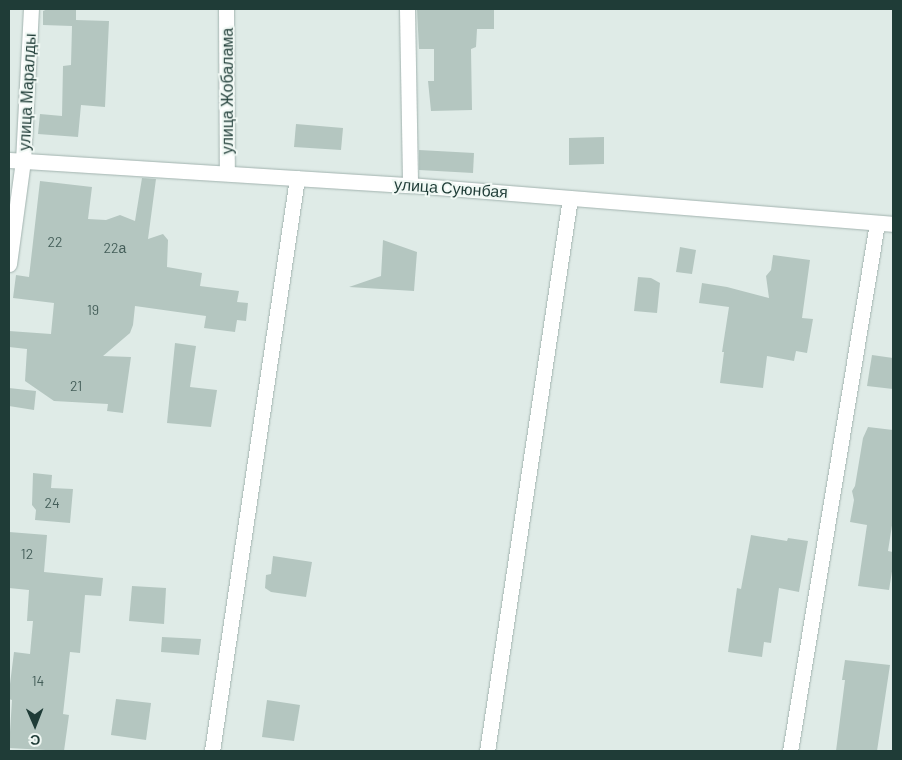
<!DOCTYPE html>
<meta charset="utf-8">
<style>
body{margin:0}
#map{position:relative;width:902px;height:760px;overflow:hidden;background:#dfebe7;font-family:Barlow,sans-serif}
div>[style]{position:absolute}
.building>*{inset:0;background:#b4c6c0}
.roads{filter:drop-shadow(0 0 1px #a2b3af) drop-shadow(0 0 1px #a2b3af)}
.minor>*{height:15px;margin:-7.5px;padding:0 7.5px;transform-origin:7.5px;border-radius:7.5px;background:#fff}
.tertiary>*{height:15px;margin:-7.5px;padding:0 7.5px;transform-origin:7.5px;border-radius:7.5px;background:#fff}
span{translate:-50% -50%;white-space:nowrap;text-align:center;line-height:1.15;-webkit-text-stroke:4px #f0f8f4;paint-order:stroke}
.number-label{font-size:14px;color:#445e59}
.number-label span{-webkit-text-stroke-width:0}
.street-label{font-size:16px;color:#1f3c37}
.frame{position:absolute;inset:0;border:10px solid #1f3c37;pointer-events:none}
.north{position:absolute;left:10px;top:700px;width:50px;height:50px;-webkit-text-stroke:4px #f0f8f4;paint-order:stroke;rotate:179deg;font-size:14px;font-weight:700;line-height:20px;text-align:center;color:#1f3c37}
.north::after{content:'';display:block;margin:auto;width:18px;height:22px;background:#1f3c37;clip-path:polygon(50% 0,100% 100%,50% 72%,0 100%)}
</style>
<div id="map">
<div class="building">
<i style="clip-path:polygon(48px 9px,76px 9px,76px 20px,109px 21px,105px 107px,81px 105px,78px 137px,38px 134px,40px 114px,62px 116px,63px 66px,71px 65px,72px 26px,43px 25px,43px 11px)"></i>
<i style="clip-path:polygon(417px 9px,494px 10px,494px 29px,477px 29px,476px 47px,471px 49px,472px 110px,431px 111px,428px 81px,434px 81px,434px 49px,419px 49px)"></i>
<i style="clip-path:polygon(296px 124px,343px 128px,341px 150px,294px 147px)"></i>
<i style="clip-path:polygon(604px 137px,604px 164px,569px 165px,569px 138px)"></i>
<i style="clip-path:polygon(419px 150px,474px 153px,473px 173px,419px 170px)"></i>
<i style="clip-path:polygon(142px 178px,156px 179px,148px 239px,163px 234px,168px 240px,167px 267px,202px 273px,200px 286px,239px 291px,237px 302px,248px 303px,246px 321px,237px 320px,235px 332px,204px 328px,206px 316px,135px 306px,133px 325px,130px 333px,103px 356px,131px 357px,123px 413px,107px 411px,108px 404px,54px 401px,25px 381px,27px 349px,9px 347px,9px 331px,51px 334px,54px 303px,13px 298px,16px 275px,29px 277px,40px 181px,92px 187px,88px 219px,106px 220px,120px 215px,135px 221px)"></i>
<i style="clip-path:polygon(383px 240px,417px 252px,414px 291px,349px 287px,381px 276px)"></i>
<i style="clip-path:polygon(680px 247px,696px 250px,692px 274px,676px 272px)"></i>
<i style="clip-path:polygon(773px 255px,810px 260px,802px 318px,813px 319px,807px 353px,796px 351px,794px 361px,767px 356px,763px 388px,720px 383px,724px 352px,722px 352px,729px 307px,699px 303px,702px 283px,727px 287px,769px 298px,766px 276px,771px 270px)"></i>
<i style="clip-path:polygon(638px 277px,651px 278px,660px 283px,657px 313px,634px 311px)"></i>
<i style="clip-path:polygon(175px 343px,196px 346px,190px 387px,217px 390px,211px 427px,167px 423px)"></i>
<i style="clip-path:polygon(872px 355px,893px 358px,893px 389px,867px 386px)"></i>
<i style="clip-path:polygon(9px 388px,36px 391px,34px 410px,9px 406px)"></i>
<i style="clip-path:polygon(868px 427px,893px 430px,893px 519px,888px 551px,893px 552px,893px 565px,889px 590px,858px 586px,867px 525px,850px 522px,854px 500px,852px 491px,855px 486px,863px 438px)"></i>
<i style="clip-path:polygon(33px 473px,52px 475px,51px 488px,73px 489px,70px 523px,35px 520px,36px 510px,32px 505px)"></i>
<i style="clip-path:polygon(9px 532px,47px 535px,44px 572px,103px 578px,101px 596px,85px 595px,80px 653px,70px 652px,63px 714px,69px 715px,64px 751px,9px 748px,12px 700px,9px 699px,9px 692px,14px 652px,30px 654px,33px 621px,27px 621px,29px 590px,9px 588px)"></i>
<i style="clip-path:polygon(751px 535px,787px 541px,788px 538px,808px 541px,799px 592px,779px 588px,771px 643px,764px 642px,762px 657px,728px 652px,737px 588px,741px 589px)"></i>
<i style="clip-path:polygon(273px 556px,312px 562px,306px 597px,271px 592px,265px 588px,266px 575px,271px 574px)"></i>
<i style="clip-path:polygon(132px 586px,166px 588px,164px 624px,129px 621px)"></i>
<i style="clip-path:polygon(162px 637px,201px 639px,199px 655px,161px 652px)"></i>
<i style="clip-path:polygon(845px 660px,890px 665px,877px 751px,836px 751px,845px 680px,842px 680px)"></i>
<i style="clip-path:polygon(116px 699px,151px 703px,146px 740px,111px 735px)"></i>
<i style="clip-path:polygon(267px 700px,300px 705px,294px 741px,262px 737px)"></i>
</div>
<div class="roads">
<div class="minor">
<i style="left:226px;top:9px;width:164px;rotate:89.7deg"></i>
<i style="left:407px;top:9px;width:176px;rotate:89deg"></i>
<i style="left:9px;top:264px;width:104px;rotate:-82.3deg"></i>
<i style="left:23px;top:161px;width:152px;rotate:-87deg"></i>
<i style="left:212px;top:751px;width:579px;rotate:-81.56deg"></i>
<i style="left:487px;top:751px;width:559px;rotate:-81.46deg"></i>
<i style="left:790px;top:751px;width:535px;rotate:-80.64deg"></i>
</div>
<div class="tertiary">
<i style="left:9px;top:160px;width:402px;rotate:3.6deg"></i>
<i style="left:410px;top:185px;width:485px;rotate:4.6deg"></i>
</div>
</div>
<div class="number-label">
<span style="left:55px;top:242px">22</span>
<span style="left:115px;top:248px">22а</span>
<span style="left:93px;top:310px">19</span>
<span style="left:76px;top:386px">21</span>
<span style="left:52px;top:503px">24</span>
<span style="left:27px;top:554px">12</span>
<span style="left:38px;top:681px">14</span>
</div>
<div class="street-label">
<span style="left:227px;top:91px;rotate:-90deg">улица Жобалама</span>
<span style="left:27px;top:92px;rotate:-87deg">улица Маралды</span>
<span style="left:451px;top:188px;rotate:4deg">улица Суюнбая</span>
</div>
<div class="frame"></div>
<div class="north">С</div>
</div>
